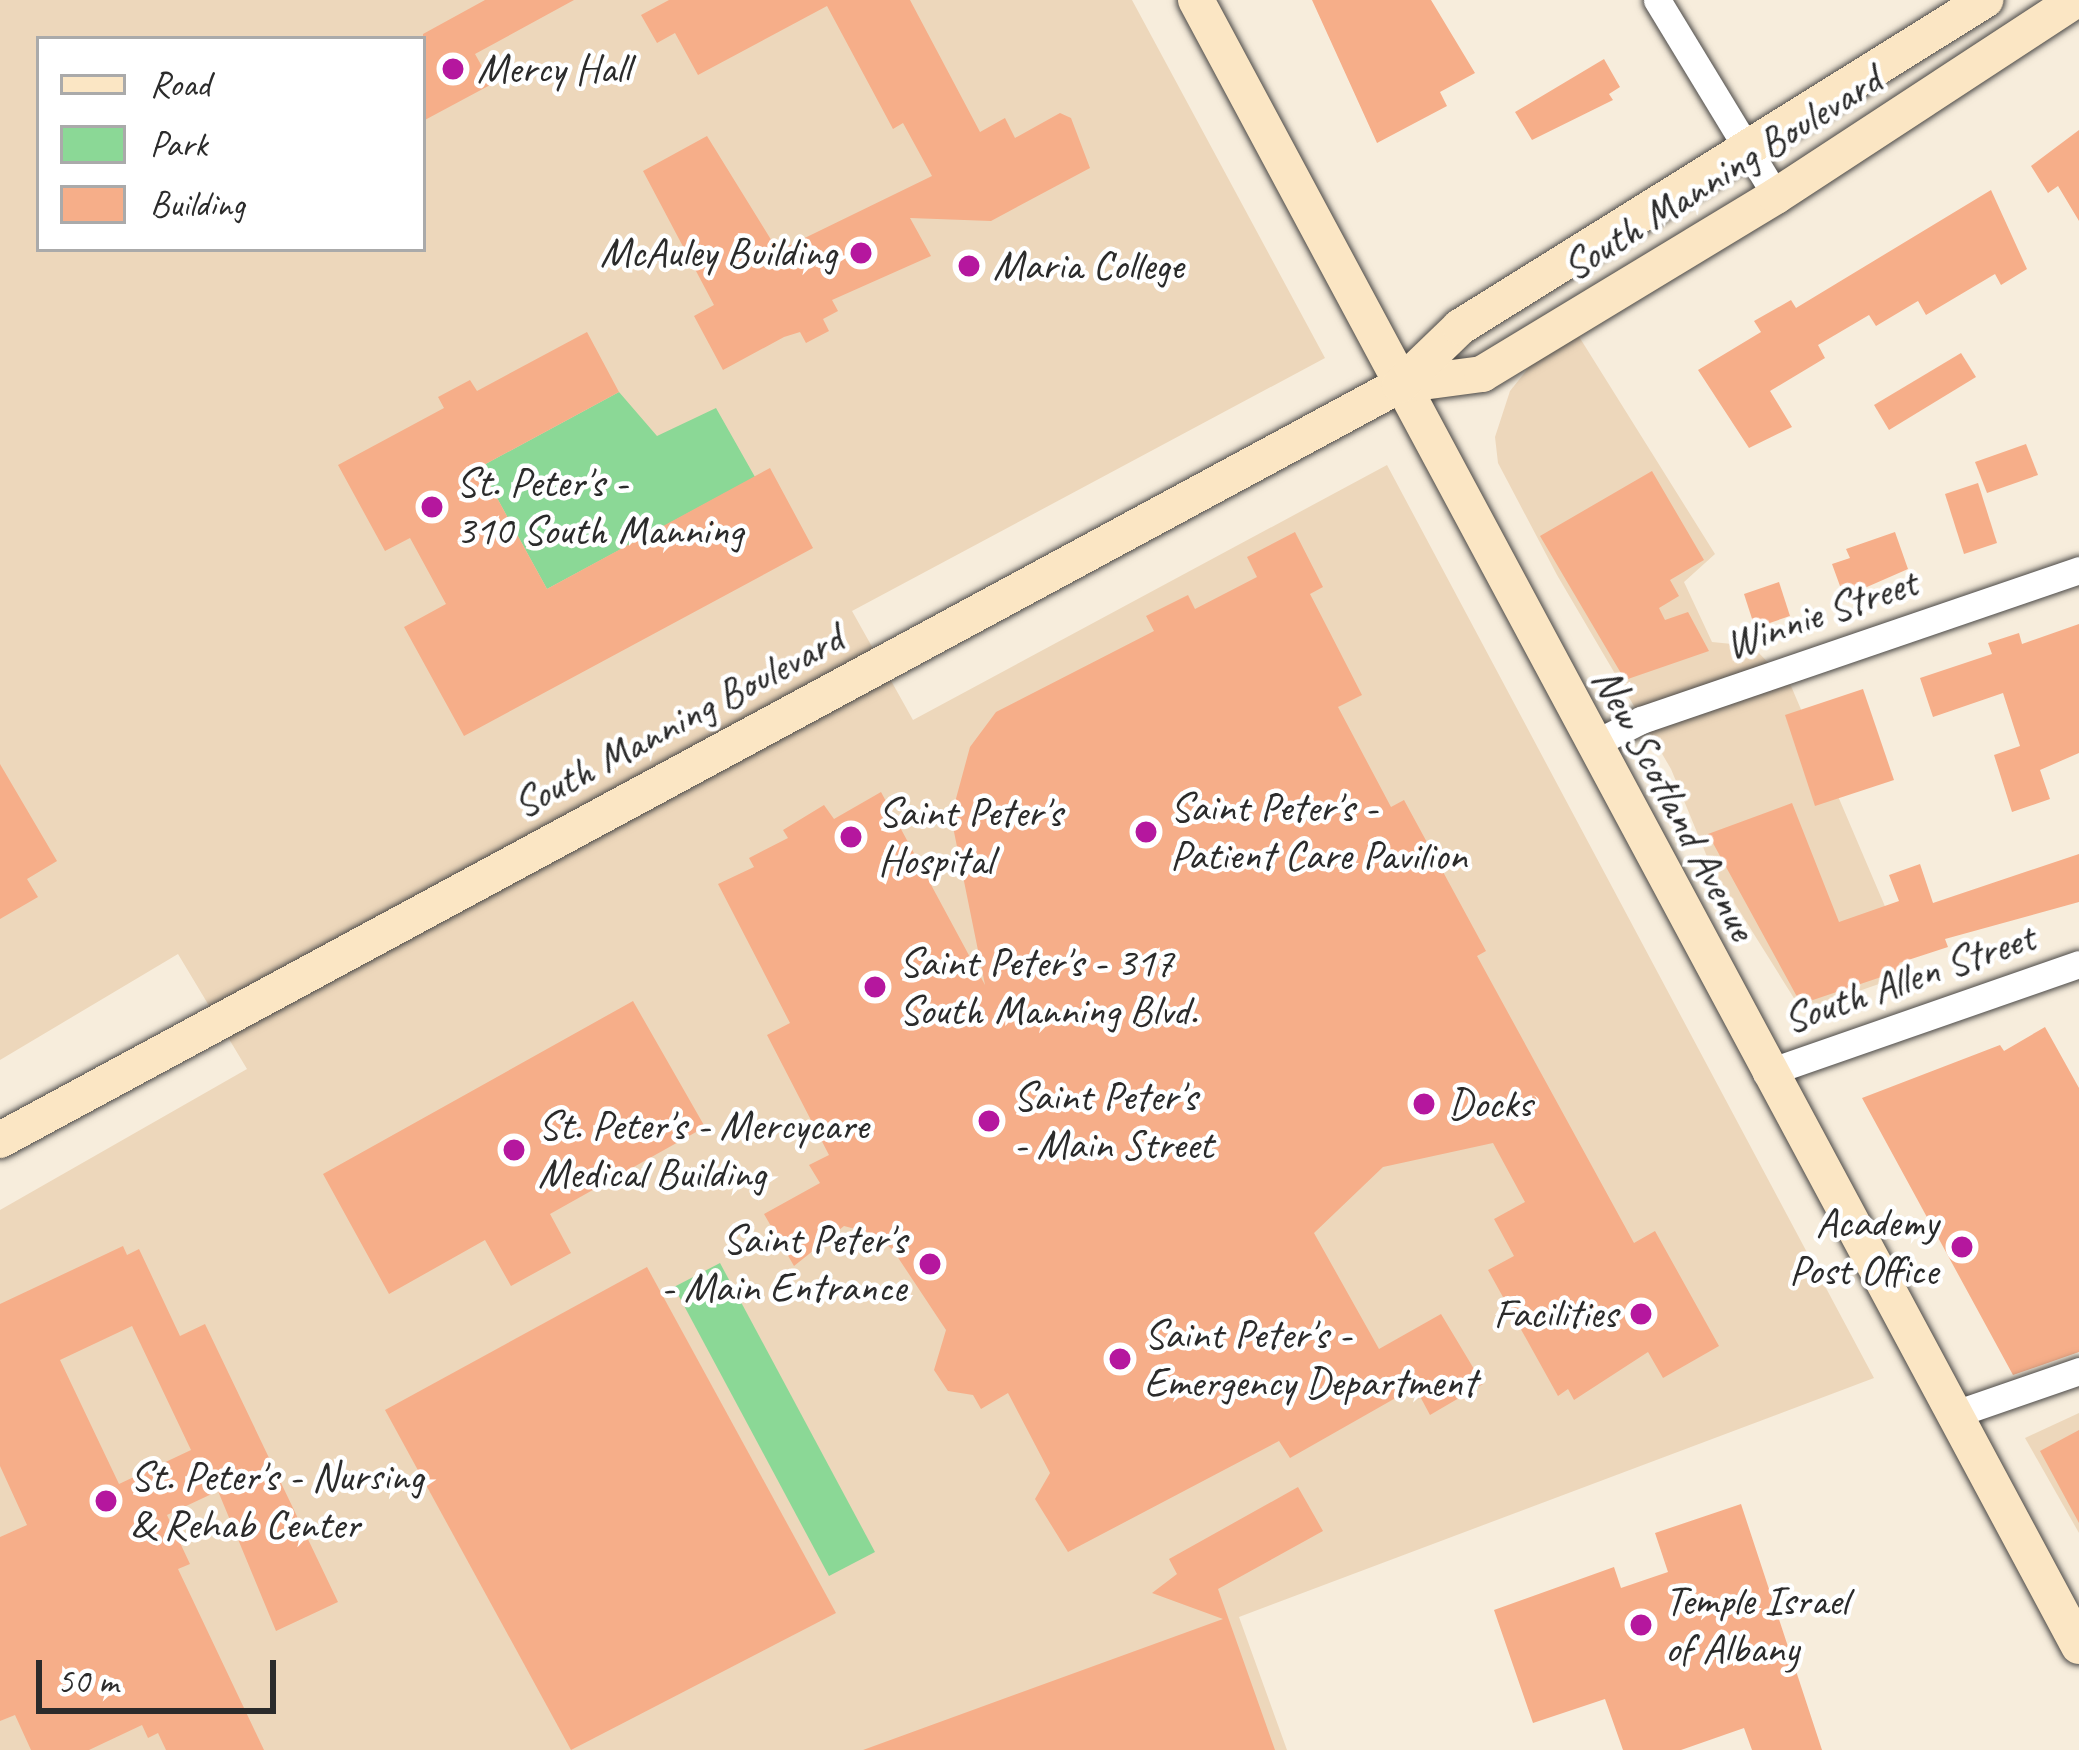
<!DOCTYPE html>
<style>
body{margin:0}
#map{position:relative;width:2079px;height:1750px;overflow:hidden;background:#f7eddc;font-family:Caveat,sans-serif}
div>[style]{position:absolute}
.built>*{inset:0;background:#edd7bb}
.green>*{inset:0;background:#8bd896}
.building>*{inset:0;background:#f6ae89}
.roads{filter:drop-shadow(0 0 3px #4a4846) drop-shadow(0 0 3px #4a4846)}
.street>*{height:27px;margin:-13.5px;padding:0 13.5px;transform-origin:13.5px;border-radius:13.5px;background:#fff}
.secondary>*{height:36px;margin:-18px;padding:0 18px;transform-origin:18px;border-radius:18px;background:#fbe6c4}
.dots>*{width:33px;height:33px;translate:-50% -50%;box-sizing:border-box;border:6px solid #fff;border-radius:50%}
span{translate:-50% -50%;white-space:nowrap;text-align:center;line-height:1.15;-webkit-text-stroke:9px #fff;paint-order:stroke}
.poi-label{font-size:42px;color:#2b2b2b}
.left{translate:0 -50%;text-align:left}
.right{translate:-100% -50%;text-align:right}
.street-label{font-size:42px;color:#2b2b2b}
.legend{position:absolute;left:36px;top:36px;width:390px;height:216px;box-sizing:border-box;background:#fff;border:3px solid #aaa;margin:0;padding:15px 21px;list-style:none;font-size:36px;color:#2b2b2b}
.legend li{display:flex;align-items:center;gap:24px;height:60px}
.legend b{width:60px;border:3px solid #aaa}
.scale{position:absolute;left:36px;top:1660px;width:240px;height:54px;box-sizing:border-box;border:6px solid #2b2b2b;border-top:0;padding-left:15px;font-size:36px;line-height:42px;white-space:nowrap;color:#2b2b2b;-webkit-text-stroke:9px #fff;paint-order:stroke}
</style>
<div id="map">
<div class="built">
<i style="clip-path:polygon(evenodd,0 0,1132px 0,1325px 358px,852px 611px,913px 720px,1387px 465px,1874px 1378px,1239px 1617px,1287px 1750px,0 1750px,0 1210px,247px 1069px,178px 954px,0 1060px,0 0,39px 39px,423px 39px,423px 249px,39px 249px,39px 39px)"></i>
<i style="clip-path:polygon(1578px 335px,1715px 554px,1684px 582px,1712px 642px,1752px 646px,1791px 686px,1913px 972px,1802px 1011px,1710px 864px,1671px 769px,1557px 575px,1498px 463px,1495px 437px,1510px 391px,1534px 361px)"></i>
<i style="clip-path:polygon(2079px 1413px,2079px 1533px,2025px 1438px)"></i>
</div>
<div class="green">
<i style="clip-path:polygon(619px 392px,657px 436px,716px 408px,755px 477px,547px 589px,480px 467px)"></i>
<i style="clip-path:polygon(720px 1263px,875px 1552px,829px 1576px,674px 1287px)"></i>
</div>
<div class="building">
<i style="clip-path:polygon(485px 0,574px 0,475px 54px,492px 84px,423px 121px,423px 34px)"></i>
<i style="clip-path:polygon(669px 0,910px 0,980px 132px,1005px 118px,1015px 138px,1060px 113px,1071px 118px,1090px 168px,991px 221px,910px 218px,931px 256px,832px 300px,838px 311px,823px 319px,829px 331px,806px 343px,800px 332px,784px 337px,723px 370px,694px 316px,714px 305px,643px 171px,707px 136px,778px 251px,932px 176px,903px 123px,893px 129px,827px 6px,698px 75px,675px 33px,657px 43px,641px 15px)"></i>
<i style="clip-path:polygon(1312px 0,1431px 0,1475px 73px,1440px 92px,1447px 106px,1377px 143px)"></i>
<i style="clip-path:polygon(1604px 59px,1620px 87px,1609px 94px,1613px 100px,1532px 140px,1515px 112px)"></i>
<i style="clip-path:polygon(2079px 130px,2079px 221px,2058px 186px,2048px 193px,2031px 166px)"></i>
<i style="clip-path:polygon(1991px 190px,2027px 269px,2001px 285px,1995px 274px,1926px 315px,1918px 301px,1876px 326px,1869px 315px,1818px 345px,1825px 358px,1770px 391px,1792px 427px,1749px 448px,1698px 370px,1761px 332px,1754px 321px,1791px 300px,1796px 308px)"></i>
<i style="clip-path:polygon(587px 332px,619px 392px,480px 467px,547px 589px,770px 468px,813px 548px,464px 736px,404px 627px,446px 604px,410px 538px,385px 551px,338px 465px,444px 408px,438px 397px,470px 380px,477px 391px)"></i>
<i style="clip-path:polygon(1961px 353px,1976px 377px,1889px 430px,1874px 405px)"></i>
<i style="clip-path:polygon(2026px 444px,2038px 475px,1987px 493px,1975px 462px)"></i>
<i style="clip-path:polygon(1652px 471px,1704px 560px,1670px 580px,1679px 596px,1659px 608px,1665px 620px,1688px 612px,1709px 651px,1625px 680px,1540px 536px)"></i>
<i style="clip-path:polygon(1978px 483px,1997px 543px,1964px 554px,1945px 494px)"></i>
<i style="clip-path:polygon(1295px 532px,1323px 587px,1310px 594px,1362px 695px,1338px 707px,1391px 807px,1404px 800px,1486px 951px,1477px 956px,1634px 1243px,1655px 1231px,1719px 1346px,1663px 1378px,1648px 1352px,1574px 1400px,1568px 1389px,1558px 1396px,1488px 1270px,1514px 1256px,1494px 1219px,1525px 1202px,1493px 1143px,1383px 1167px,1314px 1233px,1379px 1349px,1441px 1314px,1483px 1384px,1430px 1415px,1415px 1387px,1290px 1458px,1279px 1441px,1068px 1552px,1035px 1499px,1050px 1473px,1008px 1393px,981px 1409px,973px 1395px,948px 1391px,934px 1370px,946px 1330px,893px 1250px,874px 1234px,844px 1226px,794px 1266px,764px 1214px,820px 1183px,809px 1165px,829px 1155px,767px 1035px,790px 1023px,718px 884px,754px 867px,749px 858px,788px 838px,783px 830px,824px 805px,834px 819px,881px 792px,985px 985px,951px 817px,970px 747px,996px 712px,1154px 631px,1146px 616px,1188px 595px,1195px 609px,1257px 577px,1247px 557px)"></i>
<i style="clip-path:polygon(1895px 532px,1908px 569px,1844px 597px,1832px 564px,1850px 558px,1846px 549px)"></i>
<i style="clip-path:polygon(1779px 582px,1790px 616px,1755px 628px,1744px 594px)"></i>
<i style="clip-path:polygon(2079px 624px,2079px 753px,2040px 770px,2050px 799px,2012px 812px,1994px 755px,2020px 746px,2003px 693px,1933px 717px,1920px 678px,1992px 654px,1988px 643px,2019px 633px,2022px 644px)"></i>
<i style="clip-path:polygon(1863px 689px,1894px 780px,1815px 806px,1785px 715px)"></i>
<i style="clip-path:polygon(0 764px,57px 861px,27px 879px,38px 897px,0 919px)"></i>
<i style="clip-path:polygon(1792px 803px,1839px 922px,1899px 901px,1889px 875px,1920px 864px,1933px 903px,2079px 854px,2079px 902px,1945px 939px,1948px 947px,1899px 963px,1902px 970px,1801px 1004px,1708px 834px)"></i>
<i style="clip-path:polygon(633px 1001px,705px 1127px,550px 1214px,571px 1253px,511px 1286px,485px 1240px,389px 1294px,323px 1174px)"></i>
<i style="clip-path:polygon(2045px 1027px,2079px 1088px,2079px 1352px,2013px 1375px,1862px 1098px,2000px 1045px,2004px 1051px)"></i>
<i style="clip-path:polygon(evenodd,123px 1246px,127px 1255px,139px 1249px,180px 1336px,205px 1324px,338px 1602px,276px 1631px,218px 1491px,167px 1515px,190px 1564px,178px 1569px,264px 1750px,166px 1750px,158px 1733px,148px 1738px,142px 1725px,89px 1750px,31px 1750px,15px 1715px,0 1721px,0 1537px,27px 1525px,0 1466px,0 1304px,123px 1246px,132px 1326px,191px 1450px,119px 1484px,60px 1360px,132px 1326px)"></i>
<i style="clip-path:polygon(647px 1267px,836px 1613px,571px 1750px,385px 1410px)"></i>
<i style="clip-path:polygon(2079px 1430px,2079px 1523px,2040px 1451px)"></i>
<i style="clip-path:polygon(1298px 1487px,1323px 1531px,1218px 1589px,1275px 1750px,863px 1750px,1223px 1619px,1152px 1593px,1177px 1574px,1169px 1559px)"></i>
<i style="clip-path:polygon(1741px 1504px,1822px 1750px,1752px 1750px,1744px 1728px,1681px 1750px,1623px 1750px,1605px 1699px,1533px 1723px,1494px 1610px,1614px 1567px,1621px 1588px,1668px 1572px,1655px 1533px)"></i>
</div>
<div class="roads">
<div class="street">
<i style="left:1657px;top:0;width:229px;rotate:58.7deg"></i>
<i style="left:1592px;top:745px;width:55px;rotate:-27deg"></i>
<i style="left:1641px;top:720px;width:463px;rotate:-18.9deg"></i>
<i style="left:1766px;top:1073px;width:331px;rotate:-19.2deg"></i>
<i style="left:1952px;top:1415px;width:134px;rotate:-19.1deg"></i>
</div>
<div class="secondary">
<i style="left:1196px;top:0;width:1868px;rotate:61.79deg"></i>
<i style="left:1400px;top:385px;width:83px;rotate:-7.6deg"></i>
<i style="left:1482px;top:374px;width:344px;rotate:-31.2deg"></i>
<i style="left:1776px;top:196px;width:358px;rotate:-33.2deg"></i>
<i style="left:0;top:1140px;width:1591px;rotate:-28.34deg"></i>
<i style="left:1400px;top:385px;width:83px;rotate:-44deg"></i>
<i style="left:1460px;top:327px;width:619px;rotate:-31.92deg"></i>
</div>
</div>
<div class="dots">
<i style="left:453px;top:69px;background:#b5179e"></i>
<i style="left:861px;top:253px;background:#b5179e"></i>
<i style="left:969px;top:266px;background:#b5179e"></i>
<i style="left:432px;top:507px;background:#b5179e"></i>
<i style="left:1146px;top:832px;background:#b5179e"></i>
<i style="left:851px;top:837px;background:#b5179e"></i>
<i style="left:875px;top:987px;background:#b5179e"></i>
<i style="left:1424px;top:1104px;background:#b5179e"></i>
<i style="left:989px;top:1121px;background:#b5179e"></i>
<i style="left:514px;top:1150px;background:#b5179e"></i>
<i style="left:1962px;top:1247px;background:#b5179e"></i>
<i style="left:930px;top:1264px;background:#b5179e"></i>
<i style="left:1641px;top:1314px;background:#b5179e"></i>
<i style="left:1120px;top:1359px;background:#b5179e"></i>
<i style="left:106px;top:1501px;background:#b5179e"></i>
<i style="left:1641px;top:1625px;background:#b5179e"></i>
</div>
<div class="poi-label">
<span class="left" style="left:477px;top:69px">Mercy Hall</span>
<span class="right" style="left:837px;top:253px">McAuley Building</span>
<span class="left" style="left:993px;top:266px">Maria College</span>
<span class="left" style="left:456px;top:507px">St. Peter's -<br>310 South Manning</span>
<span class="left" style="left:1170px;top:832px">Saint Peter's -<br>Patient Care Pavilion</span>
<span class="left" style="left:878px;top:837px">Saint Peter's<br>Hospital</span>
<span class="left" style="left:899px;top:987px">Saint Peter's - 317<br>South Manning Blvd.</span>
<span class="left" style="left:1013px;top:1121px">Saint Peter's<br>- Main Street</span>
<span class="left" style="left:1448px;top:1104px">Docks</span>
<span class="left" style="left:538px;top:1150px">St. Peter's - Mercycare<br>Medical Building</span>
<span class="right" style="left:1938px;top:1247px">Academy<br>Post Office</span>
<span class="right" style="left:906px;top:1264px">Saint Peter's<br>- Main Entrance</span>
<span class="right" style="left:1617px;top:1314px">Facilities</span>
<span class="left" style="left:1144px;top:1359px">Saint Peter's -<br>Emergency Department</span>
<span class="left" style="left:130px;top:1501px">St. Peter's - Nursing<br>&amp; Rehab Center</span>
<span class="left" style="left:1665px;top:1625px">Temple Israel<br>of Albany</span>
</div>
<div class="street-label">
<span style="left:1722px;top:174px;rotate:-32deg">South Manning Boulevard</span>
<span style="left:1821px;top:614px;rotate:-19deg">Winnie Street</span>
<span style="left:678px;top:722px;rotate:-28deg">South Manning Boulevard</span>
<span style="left:1674px;top:804px;rotate:62deg">New Scotland Avenue</span>
<span style="left:1909px;top:979px;rotate:-19deg">South Allen Street</span>
</div>
<ul class="legend">
<li><b style="height:15px;background:#fbe6c4"></b>Road</li>
<li><b style="height:33px;background:#8bd896"></b>Park</li>
<li><b style="height:33px;background:#f6ae89"></b>Building</li>
</ul>
<div class="scale">50 m</div>
</div>
